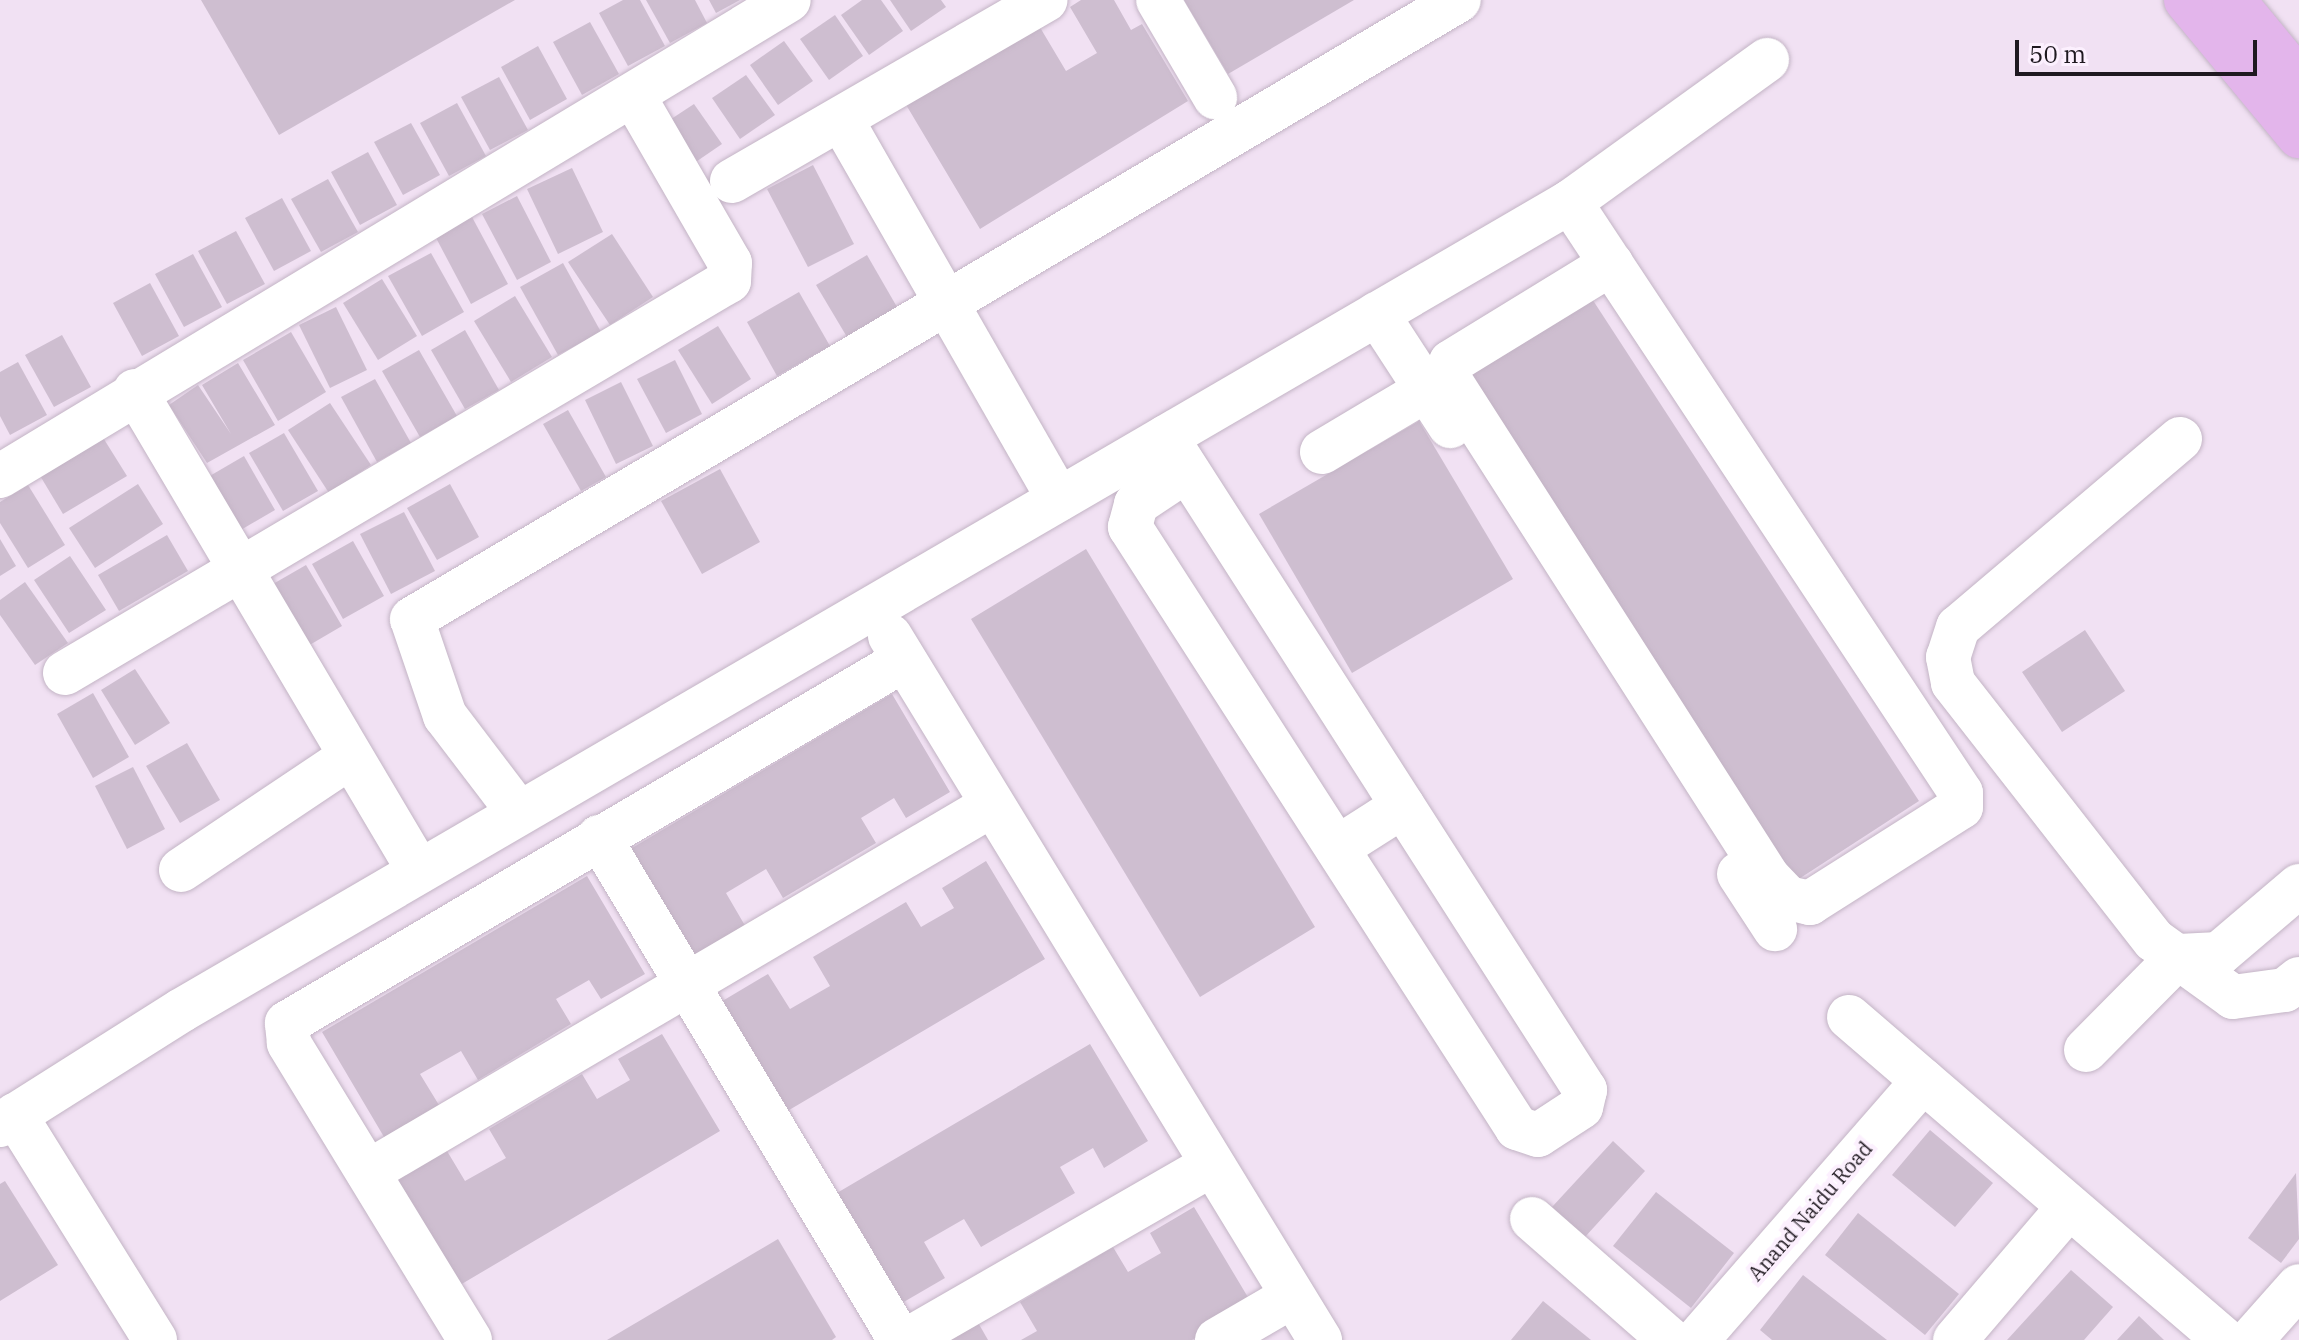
<!DOCTYPE html>
<style>
body{margin:0}
#map{position:relative;width:2299px;height:1340px;overflow:hidden;background:#f1e1f3;font-family:"IBM Plex Serif",serif}
div>[style]{position:absolute}
.building>*{inset:0;background:#cebed0}
.roads{filter:drop-shadow(0 0 2px #c3b4c5) drop-shadow(0 0 2px #c3b4c5)}
.minor>*{height:44px;margin:-22px;padding:0 22px;transform-origin:22px;border-radius:22px;background:#fff}
.major>*{height:44px;margin:-22px;padding:0 22px;transform-origin:22px;border-radius:22px;background:#e3b5eb}
span{translate:-50% -50%;white-space:nowrap;text-align:center;line-height:1.15;-webkit-text-stroke:8px #fcf0fe;paint-order:stroke}
.street-label{font-size:20px;color:#1f1920}
.scale{position:absolute;left:2015px;top:40px;width:242px;height:36px;box-sizing:border-box;border:4px solid #1f1920;border-top:0;padding-left:10px;font-size:24px;line-height:28px;white-space:nowrap;color:#1f1920;-webkit-text-stroke:6px #fcf0fe;paint-order:stroke}
</style>
<div id="map">
<div class="building">
<i style="clip-path:polygon(201px 0,515px 0,279px 135px)"></i>
<i style="clip-path:polygon(623px 0,640px 0,665px 46px,628px 66px,599px 13px)"></i>
<i style="clip-path:polygon(646px 0,695px 0,707px 23px,670px 43px)"></i>
<i style="clip-path:polygon(709px 0,740px 0,716px 13px)"></i>
<i style="clip-path:polygon(862px 0,881px 0,903px 31px,869px 55px,841px 15px)"></i>
<i style="clip-path:polygon(890px 0,941px 0,946px 7px,911px 31px)"></i>
<i style="clip-path:polygon(1081px 0,1114px 0,1131px 30px,1142px 24px,1188px 101px,980px 229px,905px 103px,1038px 24px,1066px 71px,1097px 53px,1070px 7px)"></i>
<i style="clip-path:polygon(1184px 0,1354px 0,1228px 74px)"></i>
<i style="clip-path:polygon(835px 15px,863px 56px,829px 80px,800px 39px)"></i>
<i style="clip-path:polygon(590px 22px,619px 74px,582px 95px,553px 42px)"></i>
<i style="clip-path:polygon(784px 41px,813px 81px,778px 105px,750px 65px)"></i>
<i style="clip-path:polygon(538px 46px,567px 99px,530px 120px,501px 67px)"></i>
<i style="clip-path:polygon(746px 75px,775px 115px,740px 139px,712px 98px)"></i>
<i style="clip-path:polygon(499px 77px,528px 130px,490px 150px,461px 97px)"></i>
<i style="clip-path:polygon(457px 103px,486px 156px,449px 176px,420px 123px)"></i>
<i style="clip-path:polygon(694px 104px,722px 144px,687px 168px,659px 127px)"></i>
<i style="clip-path:polygon(411px 123px,440px 175px,403px 195px,374px 142px)"></i>
<i style="clip-path:polygon(368px 152px,397px 205px,360px 225px,331px 172px)"></i>
<i style="clip-path:polygon(813px 165px,854px 244px,808px 267px,767px 189px)"></i>
<i style="clip-path:polygon(572px 168px,603px 232px,558px 254px,527px 189px)"></i>
<i style="clip-path:polygon(328px 179px,358px 232px,321px 252px,291px 199px)"></i>
<i style="clip-path:polygon(517px 196px,551px 262px,517px 280px,482px 214px)"></i>
<i style="clip-path:polygon(282px 198px,311px 251px,274px 271px,245px 218px)"></i>
<i style="clip-path:polygon(472px 217px,508px 284px,471px 304px,435px 236px)"></i>
<i style="clip-path:polygon(236px 231px,265px 284px,227px 304px,198px 251px)"></i>
<i style="clip-path:polygon(612px 234px,653px 297px,610px 325px,568px 262px)"></i>
<i style="clip-path:polygon(431px 253px,464px 312px,422px 336px,388px 276px)"></i>
<i style="clip-path:polygon(193px 254px,222px 307px,184px 327px,155px 274px)"></i>
<i style="clip-path:polygon(867px 255px,897px 307px,847px 337px,816px 285px)"></i>
<i style="clip-path:polygon(563px 263px,601px 332px,558px 355px,520px 287px)"></i>
<i style="clip-path:polygon(382px 279px,417px 336px,378px 360px,343px 303px)"></i>
<i style="clip-path:polygon(150px 283px,179px 336px,142px 356px,113px 303px)"></i>
<i style="clip-path:polygon(1583px 285px,1919px 801px,1788px 886px,1453px 370px)"></i>
<i style="clip-path:polygon(799px 292px,830px 346px,777px 376px,747px 322px)"></i>
<i style="clip-path:polygon(515px 296px,552px 357px,511px 382px,474px 321px)"></i>
<i style="clip-path:polygon(336px 307px,367px 370px,330px 388px,299px 325px)"></i>
<i style="clip-path:polygon(718px 326px,751px 379px,712px 404px,678px 350px)"></i>
<i style="clip-path:polygon(465px 330px,499px 390px,465px 409px,431px 350px)"></i>
<i style="clip-path:polygon(291px 332px,326px 392px,278px 421px,243px 360px)"></i>
<i style="clip-path:polygon(62px 335px,91px 387px,54px 407px,25px 355px)"></i>
<i style="clip-path:polygon(419px 350px,457px 416px,420px 437px,382px 371px)"></i>
<i style="clip-path:polygon(675px 360px,702px 414px,666px 433px,637px 379px)"></i>
<i style="clip-path:polygon(18px 362px,47px 415px,10px 435px,0 416px,0 372px)"></i>
<i style="clip-path:polygon(238px 363px,275px 425px,207px 463px,169px 405px,198px 385px,231px 434px,202px 385px)"></i>
<i style="clip-path:polygon(375px 379px,411px 443px,377px 462px,341px 397px)"></i>
<i style="clip-path:polygon(621px 382px,653px 446px,616px 464px,585px 400px)"></i>
<i style="clip-path:polygon(330px 403px,371px 465px,329px 493px,288px 430px)"></i>
<i style="clip-path:polygon(568px 410px,606px 477px,581px 491px,543px 424px)"></i>
<i style="clip-path:polygon(1419px 421px,1513px 579px,1352px 673px,1259px 514px)"></i>
<i style="clip-path:polygon(284px 433px,318px 491px,283px 511px,249px 453px)"></i>
<i style="clip-path:polygon(102px 436px,127px 476px,63px 514px,39px 474px)"></i>
<i style="clip-path:polygon(244px 456px,275px 510px,239px 531px,208px 477px)"></i>
<i style="clip-path:polygon(720px 469px,760px 542px,702px 574px,661px 501px)"></i>
<i style="clip-path:polygon(138px 484px,163px 524px,95px 568px,69px 528px)"></i>
<i style="clip-path:polygon(450px 484px,479px 537px,437px 560px,407px 508px)"></i>
<i style="clip-path:polygon(28px 485px,65px 545px,28px 568px,0 523px,0 502px)"></i>
<i style="clip-path:polygon(404px 512px,435px 571px,391px 594px,360px 534px)"></i>
<i style="clip-path:polygon(167px 535px,188px 571px,119px 611px,98px 575px)"></i>
<i style="clip-path:polygon(0 539px,16px 566px,0 576px)"></i>
<i style="clip-path:polygon(353px 541px,384px 596px,343px 619px,312px 564px)"></i>
<i style="clip-path:polygon(1086px 549px,1315px 927px,1200px 997px,971px 619px)"></i>
<i style="clip-path:polygon(70px 556px,106px 610px,69px 633px,34px 580px)"></i>
<i style="clip-path:polygon(306px 565px,342px 626px,301px 650px,266px 588px)"></i>
<i style="clip-path:polygon(25px 582px,68px 643px,35px 665px,0 615px,0 600px)"></i>
<i style="clip-path:polygon(2085px 630px,2125px 691px,2062px 732px,2022px 672px)"></i>
<i style="clip-path:polygon(135px 669px,170px 723px,135px 745px,101px 690px)"></i>
<i style="clip-path:polygon(93px 693px,129px 757px,93px 778px,57px 714px)"></i>
<i style="clip-path:polygon(892px 694px,950px 792px,906px 818px,894px 798px,861px 818px,876px 843px,783px 898px,766px 869px,726px 893px,747px 929px,692px 961px,627px 851px)"></i>
<i style="clip-path:polygon(187px 743px,220px 800px,180px 823px,146px 766px)"></i>
<i style="clip-path:polygon(133px 767px,165px 829px,127px 849px,95px 786px)"></i>
<i style="clip-path:polygon(986px 861px,1045px 959px,779px 1116px,714px 1006px,768px 974px,790px 1009px,830px 986px,813px 957px,906px 902px,921px 927px,954px 908px,942px 888px)"></i>
<i style="clip-path:polygon(587px 876px,645px 974px,601px 999px,589px 980px,556px 999px,571px 1024px,478px 1080px,461px 1051px,420px 1074px,442px 1110px,387px 1142px,322px 1032px)"></i>
<i style="clip-path:polygon(662px 1034px,720px 1131px,455px 1288px,389px 1178px,444px 1146px,465px 1181px,506px 1158px,489px 1129px,582px 1074px,597px 1099px,630px 1080px,618px 1059px)"></i>
<i style="clip-path:polygon(1090px 1044px,1148px 1141px,1104px 1168px,1093px 1148px,1060px 1167px,1075px 1193px,981px 1247px,964px 1219px,924px 1242px,945px 1278px,890px 1310px,825px 1200px)"></i>
<i style="clip-path:polygon(1930px 1130px,1993px 1183px,1955px 1227px,1892px 1175px)"></i>
<i style="clip-path:polygon(1613px 1141px,1645px 1171px,1585px 1237px,1552px 1207px)"></i>
<i style="clip-path:polygon(2296px 1173px,2299px 1239px,2281px 1263px,2248px 1238px)"></i>
<i style="clip-path:polygon(5px 1181px,58px 1265px,0 1301px,0 1184px)"></i>
<i style="clip-path:polygon(1656px 1192px,1734px 1253px,1691px 1308px,1613px 1246px)"></i>
<i style="clip-path:polygon(1194px 1207px,1252px 1304px,1192px 1340px,1021px 1340px,1037px 1331px,1020px 1302px,1113px 1247px,1128px 1272px,1161px 1253px,1150px 1233px)"></i>
<i style="clip-path:polygon(1858px 1213px,1959px 1294px,1925px 1335px,1825px 1255px)"></i>
<i style="clip-path:polygon(778px 1239px,836px 1337px,832px 1340px,607px 1340px)"></i>
<i style="clip-path:polygon(2071px 1270px,2113px 1307px,2084px 1340px,2007px 1340px)"></i>
<i style="clip-path:polygon(1803px 1275px,1887px 1340px,1772px 1340px,1760px 1330px)"></i>
<i style="clip-path:polygon(1543px 1301px,1591px 1340px,1511px 1340px)"></i>
<i style="clip-path:polygon(2139px 1316px,2164px 1340px,2117px 1340px)"></i>
<i style="clip-path:polygon(976px 1319px,988px 1340px,940px 1340px)"></i>
</div>
<div class="roads">
<div class="minor">
<i style="left:1158px;top:0;width:113px;rotate:59.6deg"></i>
<i style="left:841px;top:119px;width:438px;rotate:60.2deg"></i>
<i style="left:732px;top:181px;width:362px;rotate:-30deg"></i>
<i style="left:1570px;top:202px;width:74px;rotate:56.5deg"></i>
<i style="left:1611px;top:264px;width:634px;rotate:56.51deg"></i>
<i style="left:1961px;top:793px;width:14px;rotate:90deg"></i>
<i style="left:1961px;top:807px;width:179px;rotate:147.6deg"></i>
<i style="left:1810px;top:903px;width:23px;rotate:-167deg"></i>
<i style="left:1788px;top:898px;width:29px;rotate:-134deg"></i>
<i style="left:1768px;top:877px;width:591px;rotate:-122.64deg"></i>
<i style="left:1449px;top:379px;width:17px;rotate:-83deg"></i>
<i style="left:1451px;top:362px;width:188px;rotate:-31.5deg"></i>
<i style="left:1377px;top:314px;width:134px;rotate:56.9deg"></i>
<i style="left:135px;top:391px;width:558px;rotate:59.39deg"></i>
<i style="left:1166px;top:437px;width:776px;rotate:57.31deg"></i>
<i style="left:1585px;top:1090px;width:17px;rotate:103deg"></i>
<i style="left:1581px;top:1107px;width:51px;rotate:146.9deg"></i>
<i style="left:1538px;top:1135px;width:22px;rotate:-162deg"></i>
<i style="left:1517px;top:1128px;width:715px;rotate:-122.78deg"></i>
<i style="left:1130px;top:527px;width:24px;rotate:-75deg"></i>
<i style="left:1136px;top:504px;width:61px;rotate:-33.7deg"></i>
<i style="left:2180px;top:439px;width:291px;rotate:139.7deg"></i>
<i style="left:1958px;top:627px;width:32px;rotate:108deg"></i>
<i style="left:1948px;top:657px;width:26px;rotate:79deg"></i>
<i style="left:1953px;top:683px;width:326px;rotate:52deg"></i>
<i style="left:2154px;top:940px;width:97px;rotate:35.8deg"></i>
<i style="left:2233px;top:997px;width:52px;rotate:-7.7deg"></i>
<i style="left:2285px;top:990px;width:18px;rotate:-38deg"></i>
<i style="left:1322px;top:452px;width:121px;rotate:-30.8deg"></i>
<i style="left:0;top:476px;width:921px;rotate:-31.1deg"></i>
<i style="left:890px;top:636px;width:825px;rotate:58.58deg"></i>
<i style="left:65px;top:673px;width:771px;rotate:-30.56deg"></i>
<i style="left:729px;top:281px;width:18px;rotate:-87deg"></i>
<i style="left:730px;top:263px;width:194px;rotate:-120deg"></i>
<i style="left:519px;top:813px;width:122px;rotate:-127.3deg"></i>
<i style="left:445px;top:716px;width:102px;rotate:-108.8deg"></i>
<i style="left:412px;top:619px;width:1216px;rotate:-30.59deg"></i>
<i style="left:599px;top:837px;width:586px;rotate:59.1deg"></i>
<i style="left:1337px;top:848px;width:78px;rotate:-32.5deg"></i>
<i style="left:181px;top:870px;width:203px;rotate:-33.8deg"></i>
<i style="left:1739px;top:874px;width:66px;rotate:56.8deg"></i>
<i style="left:1849px;top:1017px;width:496px;rotate:40.7deg"></i>
<i style="left:2086px;top:1050px;width:132px;rotate:-45.3deg"></i>
<i style="left:2179px;top:956px;width:40px;rotate:-2.9deg"></i>
<i style="left:2219px;top:954px;width:105px;rotate:-40.4deg"></i>
<i style="left:15px;top:1115px;width:265px;rotate:58.1deg"></i>
<i style="left:0;top:1125px;width:215px;rotate:-32.3deg"></i>
<i style="left:182px;top:1010px;width:1606px;rotate:-30.21deg"></i>
<i style="left:1570px;top:202px;width:243px;rotate:-35.8deg"></i>
<i style="left:368px;top:1172px;width:724px;rotate:-30.46deg"></i>
<i style="left:1532px;top:1219px;width:184px;rotate:41.2deg"></i>
<i style="left:470px;top:1340px;width:348px;rotate:-121.4deg"></i>
<i style="left:289px;top:1043px;width:20px;rotate:-96deg"></i>
<i style="left:287px;top:1023px;width:716px;rotate:-30.47deg"></i>
<i style="left:907px;top:1340px;width:351px;rotate:-29.9deg"></i>
<i style="left:1217px;top:1340px;width:86px;rotate:-30.2deg"></i>
<i style="left:1697px;top:1340px;width:344px;rotate:-48.9deg"></i>
<i style="left:1955px;top:1340px;width:175px;rotate:-49.4deg"></i>
<i style="left:2251px;top:1340px;width:72px;rotate:-48.4deg"></i>
</div>
<div class="major">
<i style="left:2186px;top:0;width:177px;rotate:50.3deg"></i>
<i style="left:2233px;top:0;width:104px;rotate:50.5deg"></i>
</div>
</div>
<div class="street-label">
<span style="left:1810px;top:1211px;rotate:-49deg">Anand Naidu Road</span>
</div>
<div class="scale">50 m</div>
</div>
